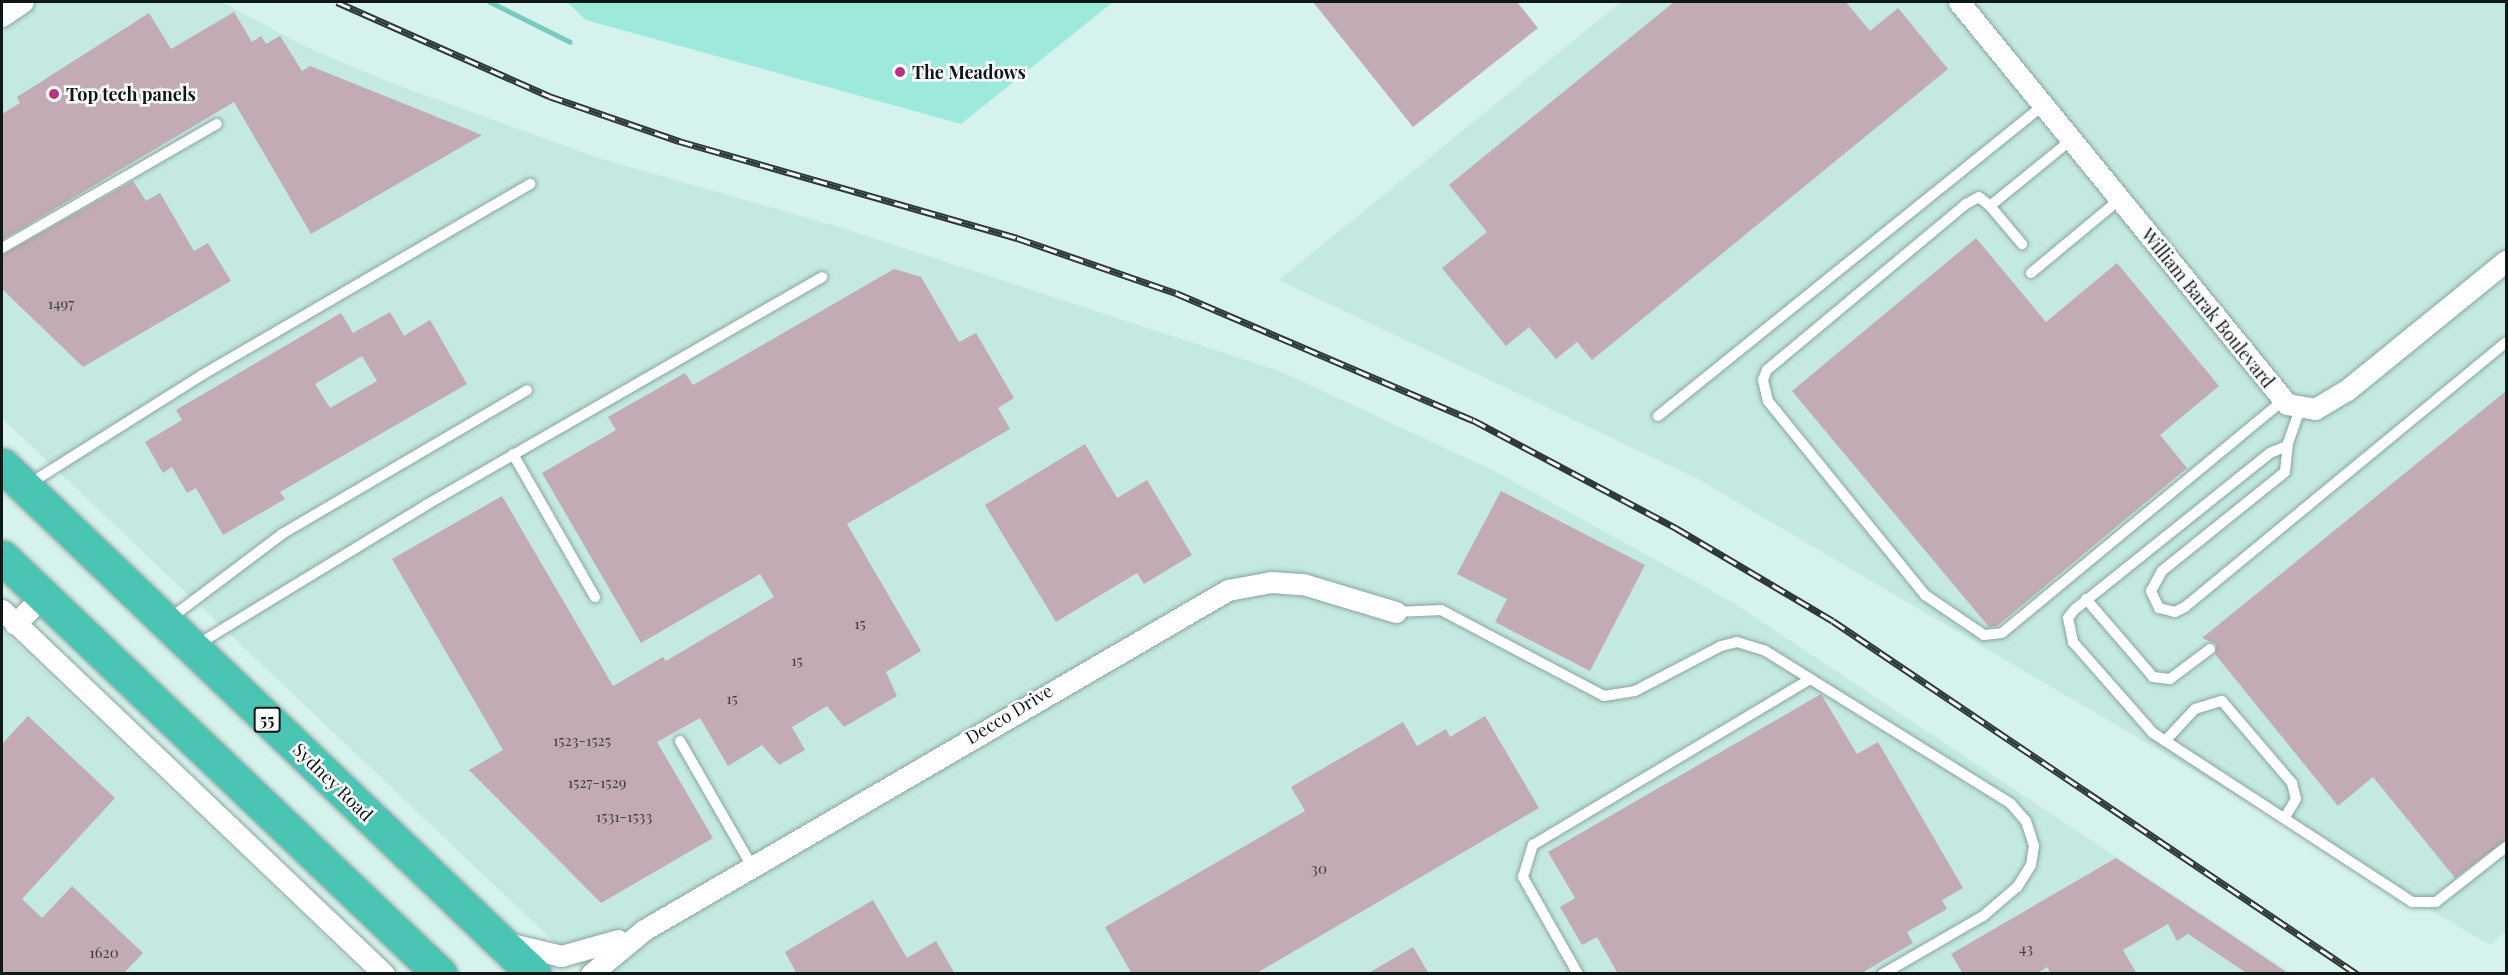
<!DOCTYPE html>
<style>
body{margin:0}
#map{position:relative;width:2508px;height:975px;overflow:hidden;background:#d6f2ec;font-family:"Playfair Display",serif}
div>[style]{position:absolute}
.built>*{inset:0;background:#c3e9e1}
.green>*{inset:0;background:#9de9db}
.stream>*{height:5px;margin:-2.5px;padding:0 2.5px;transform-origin:2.5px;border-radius:2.5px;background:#78cabc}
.building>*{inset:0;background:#c3abb5}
.roads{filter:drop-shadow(0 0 2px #8aa49f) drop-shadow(0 0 2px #8aa49f)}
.lane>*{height:10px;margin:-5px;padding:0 5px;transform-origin:5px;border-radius:5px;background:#fff}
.street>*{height:21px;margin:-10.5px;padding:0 10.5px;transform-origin:10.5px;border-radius:10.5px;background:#fff}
.highway>*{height:33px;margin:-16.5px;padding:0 16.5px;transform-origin:16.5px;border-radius:16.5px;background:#4ac5b3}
.rail>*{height:7px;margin-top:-3.5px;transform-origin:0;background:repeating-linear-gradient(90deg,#fff 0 14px,#2d3a38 0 28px);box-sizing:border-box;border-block:2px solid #2d3a38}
.dots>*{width:16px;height:16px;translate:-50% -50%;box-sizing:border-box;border:3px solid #fff;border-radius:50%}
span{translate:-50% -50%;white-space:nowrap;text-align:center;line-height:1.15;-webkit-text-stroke:5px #fff;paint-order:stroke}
.number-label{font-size:15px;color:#3b3d3e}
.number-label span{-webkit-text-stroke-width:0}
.shield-label span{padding:2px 4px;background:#fff;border:2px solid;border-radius:4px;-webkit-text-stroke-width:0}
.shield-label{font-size:16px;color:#0e1817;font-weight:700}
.poi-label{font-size:18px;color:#0e1817;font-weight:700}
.left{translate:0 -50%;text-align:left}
.street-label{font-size:18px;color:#0e1817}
.frame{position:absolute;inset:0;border:3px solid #0e1817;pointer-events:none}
</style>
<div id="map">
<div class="built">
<i style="clip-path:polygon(2px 2px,222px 2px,304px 46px,386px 81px,598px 158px,842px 228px,1282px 372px,1496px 472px,1732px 602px,2291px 973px,587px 973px,2px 418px)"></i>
<i style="clip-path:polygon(1621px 2px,2506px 2px,2506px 932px,2490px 945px,1698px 479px,1279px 280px)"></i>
<i style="clip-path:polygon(2px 630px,363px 973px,2px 973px)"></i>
</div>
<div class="green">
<i style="clip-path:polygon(567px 2px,1113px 2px,961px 124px,586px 20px)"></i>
</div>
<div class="stream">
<i style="left:490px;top:2px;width:89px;rotate:26.6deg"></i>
</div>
<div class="building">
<i style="clip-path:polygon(1313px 2px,1517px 2px,1538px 28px,1413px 127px)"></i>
<i style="clip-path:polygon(1674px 2px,1846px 2px,1870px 31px,1898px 8px,1948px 69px,1592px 360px,1577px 342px,1556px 359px,1529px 327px,1506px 346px,1442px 268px,1487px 232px,1449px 185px)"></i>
<i style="clip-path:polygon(234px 12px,252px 42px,261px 36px,266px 44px,280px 36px,302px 71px,310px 66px,482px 135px,311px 234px,234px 102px,2px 240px,2px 114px,20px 103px,17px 97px,149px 13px,171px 49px)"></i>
<i style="clip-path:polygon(133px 181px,146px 201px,160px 193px,194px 251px,208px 243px,231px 281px,83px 367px,2px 289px,2px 255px)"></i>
<i style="clip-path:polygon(1976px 238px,2046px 322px,2117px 263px,2219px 386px,2160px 435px,2187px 468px,1997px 626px,1989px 627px,1792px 391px)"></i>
<i style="clip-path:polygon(894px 269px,921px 277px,959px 342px,976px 333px,1014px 398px,998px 408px,1010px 429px,847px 524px,921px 651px,886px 672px,897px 696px,844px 727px,827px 706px,792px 727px,805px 750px,779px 765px,762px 745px,728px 766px,700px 718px,657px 742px,713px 838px,601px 903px,469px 770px,503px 750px,392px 559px,502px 496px,613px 686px,663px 657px,666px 661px,774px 597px,760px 574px,641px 643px,542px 473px,616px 430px,608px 417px,685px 373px,693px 385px)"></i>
<i style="clip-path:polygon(evenodd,390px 312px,404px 336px,430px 320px,467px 384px,280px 492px,285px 499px,223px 535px,196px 488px,187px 493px,172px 467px,163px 473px,145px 442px,182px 420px,176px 410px,341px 313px,353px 333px,390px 312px,362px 356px,377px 381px,330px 408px,315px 384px,362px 356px)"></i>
<i style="clip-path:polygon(2506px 391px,2506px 840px,2455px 878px,2373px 777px,2338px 806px,2215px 654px,2216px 644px,2202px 638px)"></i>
<i style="clip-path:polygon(1085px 444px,1117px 498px,1147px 480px,1192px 555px,1144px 584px,1137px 573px,1056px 622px,985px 505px)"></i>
<i style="clip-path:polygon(1501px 491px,1645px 565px,1590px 671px,1495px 622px,1507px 599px,1457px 574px)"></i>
<i style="clip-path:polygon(1821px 694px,1857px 754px,1878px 742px,1963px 888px,1942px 900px,1947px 909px,1907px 932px,1913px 943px,1860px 974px,1618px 974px,1597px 937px,1582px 945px,1560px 907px,1575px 898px,1548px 852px)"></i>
<i style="clip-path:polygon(28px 716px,115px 798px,22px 899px,42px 918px,72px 886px,143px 953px,123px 974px,2px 974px,2px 744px)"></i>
<i style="clip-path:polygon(1485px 716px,1539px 808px,1255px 974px,1132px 974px,1105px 927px,1305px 811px,1291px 787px,1403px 722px,1417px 746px,1446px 729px,1450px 737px)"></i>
<i style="clip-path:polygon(2116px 858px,2212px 922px,2289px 974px,2248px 974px,2188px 934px,2177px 941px,2168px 924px,2123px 950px,2137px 974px,2051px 974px,2047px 967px,2036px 974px,1963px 974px,1951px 954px)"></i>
<i style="clip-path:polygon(873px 900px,907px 958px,936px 941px,955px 974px,797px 974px,785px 952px)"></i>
<i style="clip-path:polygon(1413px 947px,1429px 974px,1367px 974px)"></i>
</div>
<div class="roads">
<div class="lane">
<i style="left:2071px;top:140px;width:104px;rotate:140.8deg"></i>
<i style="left:1990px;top:206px;width:14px;rotate:-141deg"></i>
<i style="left:1979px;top:197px;width:15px;rotate:152deg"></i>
<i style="left:1966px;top:204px;width:259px;rotate:140.2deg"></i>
<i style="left:1767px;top:370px;width:11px;rotate:112deg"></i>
<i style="left:1763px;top:380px;width:22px;rotate:77deg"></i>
<i style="left:1768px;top:401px;width:250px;rotate:51deg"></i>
<i style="left:1925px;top:595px;width:71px;rotate:34.1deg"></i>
<i style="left:1984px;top:635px;width:18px;rotate:-6deg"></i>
<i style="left:2002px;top:633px;width:366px;rotate:-39.6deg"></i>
<i style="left:1990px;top:206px;width:50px;rotate:49.9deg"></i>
<i style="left:2px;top:248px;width:248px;rotate:-30deg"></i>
<i style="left:2031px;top:273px;width:116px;rotate:-39.7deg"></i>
<i style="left:2301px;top:406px;width:42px;rotate:109.3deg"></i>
<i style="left:2287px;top:446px;width:18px;rotate:158deg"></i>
<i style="left:2270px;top:453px;width:250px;rotate:141.3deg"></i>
<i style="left:2075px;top:609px;width:11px;rotate:128deg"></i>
<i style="left:2068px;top:618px;width:25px;rotate:78deg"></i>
<i style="left:2073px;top:642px;width:121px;rotate:48.7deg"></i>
<i style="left:2153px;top:733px;width:309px;rotate:33.1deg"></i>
<i style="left:2412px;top:902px;width:24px"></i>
<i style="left:2436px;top:902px;width:89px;rotate:-38.2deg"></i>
<i style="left:1658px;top:416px;width:495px;rotate:-38.9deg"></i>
<i style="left:2288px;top:443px;width:29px;rotate:96deg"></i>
<i style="left:2285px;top:472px;width:158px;rotate:141.2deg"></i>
<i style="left:2162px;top:571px;width:23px;rotate:119deg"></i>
<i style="left:2151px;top:591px;width:19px;rotate:65deg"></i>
<i style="left:2159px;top:608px;width:16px;rotate:14deg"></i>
<i style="left:2175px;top:612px;width:11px;rotate:-27deg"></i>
<i style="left:2185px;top:607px;width:416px;rotate:-39.5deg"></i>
<i style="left:513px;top:454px;width:165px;rotate:60.2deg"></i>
<i style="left:29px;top:484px;width:204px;rotate:-32.2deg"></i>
<i style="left:202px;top:375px;width:380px;rotate:-30.2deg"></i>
<i style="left:2086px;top:599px;width:103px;rotate:49.3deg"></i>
<i style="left:2153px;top:677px;width:17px;rotate:7deg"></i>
<i style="left:2170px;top:679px;width:50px;rotate:-36.9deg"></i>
<i style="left:1396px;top:612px;width:45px;rotate:-2.5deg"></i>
<i style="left:1441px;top:610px;width:184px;rotate:27.8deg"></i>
<i style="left:1604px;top:696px;width:31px;rotate:-9deg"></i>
<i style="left:1635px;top:691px;width:97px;rotate:-27.6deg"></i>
<i style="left:1721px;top:646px;width:16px;rotate:-14deg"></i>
<i style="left:1737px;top:642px;width:28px;rotate:17deg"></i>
<i style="left:1764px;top:650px;width:291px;rotate:31.9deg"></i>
<i style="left:2011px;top:804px;width:23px;rotate:49deg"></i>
<i style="left:2026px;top:821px;width:26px;rotate:72deg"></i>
<i style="left:2034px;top:846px;width:19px;rotate:99deg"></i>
<i style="left:2031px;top:865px;width:26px;rotate:122deg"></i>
<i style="left:2017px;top:887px;width:45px;rotate:139.5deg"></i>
<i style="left:1983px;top:916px;width:116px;rotate:149.9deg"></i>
<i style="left:168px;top:620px;width:143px;rotate:-37deg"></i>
<i style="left:282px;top:534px;width:284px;rotate:-30.4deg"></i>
<i style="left:197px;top:645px;width:268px;rotate:-31.4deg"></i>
<i style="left:426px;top:505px;width:457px;rotate:-29.9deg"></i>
<i style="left:680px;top:741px;width:144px;rotate:60.1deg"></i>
<i style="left:2165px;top:741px;width:44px;rotate:-46.8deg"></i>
<i style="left:2195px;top:709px;width:28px;rotate:-17deg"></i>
<i style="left:2222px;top:701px;width:108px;rotate:49.5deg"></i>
<i style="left:2292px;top:783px;width:16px;rotate:76deg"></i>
<i style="left:2296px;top:799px;width:21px;rotate:121deg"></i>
<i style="left:1578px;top:974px;width:112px;rotate:-119.6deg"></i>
<i style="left:1523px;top:877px;width:34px;rotate:-73deg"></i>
<i style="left:1533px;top:845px;width:323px;rotate:-30.9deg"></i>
</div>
<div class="street">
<i style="left:1959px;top:2px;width:519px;rotate:50.79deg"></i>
<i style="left:2287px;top:404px;width:28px;rotate:10deg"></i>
<i style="left:2315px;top:409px;width:37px;rotate:-31deg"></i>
<i style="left:2347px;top:390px;width:205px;rotate:-39.1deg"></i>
<i style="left:2px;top:16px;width:25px;rotate:-34deg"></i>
<i style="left:2px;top:610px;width:528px;rotate:43.62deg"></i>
<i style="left:15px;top:624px;width:40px;rotate:-45deg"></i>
<i style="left:507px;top:943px;width:56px;rotate:13.5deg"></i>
<i style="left:561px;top:956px;width:59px;rotate:-15.7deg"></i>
<i style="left:591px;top:974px;width:69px;rotate:-39.7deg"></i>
<i style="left:644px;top:930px;width:676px;rotate:-30.21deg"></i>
<i style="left:1228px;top:590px;width:44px;rotate:-10.5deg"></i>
<i style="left:1271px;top:582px;width:32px;rotate:4deg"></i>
<i style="left:1303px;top:584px;width:97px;rotate:16.8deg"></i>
</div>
<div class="highway">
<i style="left:2px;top:465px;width:736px;rotate:43.73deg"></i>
<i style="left:2px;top:557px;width:605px;rotate:43.59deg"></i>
</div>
</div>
<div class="rail">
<i style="left:337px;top:2px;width:232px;rotate:23.9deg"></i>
<i style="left:549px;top:96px;width:138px;rotate:19.1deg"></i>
<i style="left:679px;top:141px;width:352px;rotate:16deg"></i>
<i style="left:1017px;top:238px;width:168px;rotate:19.1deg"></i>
<i style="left:1176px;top:293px;width:323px;rotate:23.2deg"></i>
<i style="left:1473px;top:420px;width:230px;rotate:28deg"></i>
<i style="left:1676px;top:528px;width:182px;rotate:30.6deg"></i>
<i style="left:1833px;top:621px;width:632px;rotate:33.97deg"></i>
</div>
<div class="dots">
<i style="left:900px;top:72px;background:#b9357b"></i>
<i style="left:54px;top:94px;background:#b9357b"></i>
</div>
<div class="number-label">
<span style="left:61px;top:304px">1497</span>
<span style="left:860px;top:624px">15</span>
<span style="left:797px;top:661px">15</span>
<span style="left:732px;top:699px">15</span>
<span style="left:582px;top:741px">1523-1525</span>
<span style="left:597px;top:783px">1527-1529</span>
<span style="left:624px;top:817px">1531-1533</span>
<span style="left:1319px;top:869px">30</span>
<span style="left:2026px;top:949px">43</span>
<span style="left:104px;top:953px">1620</span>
</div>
<div class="shield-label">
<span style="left:267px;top:720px">55</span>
</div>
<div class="poi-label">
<span class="left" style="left:912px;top:72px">The Meadows</span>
<span class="left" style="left:66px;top:94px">Top tech panels</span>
</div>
<div class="street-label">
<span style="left:2208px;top:308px;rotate:51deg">William Barak Boulevard</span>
<span style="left:1009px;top:714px;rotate:-31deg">Decco Drive</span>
<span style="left:333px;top:782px;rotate:44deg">Sydney Road</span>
</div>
<div class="frame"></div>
</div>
